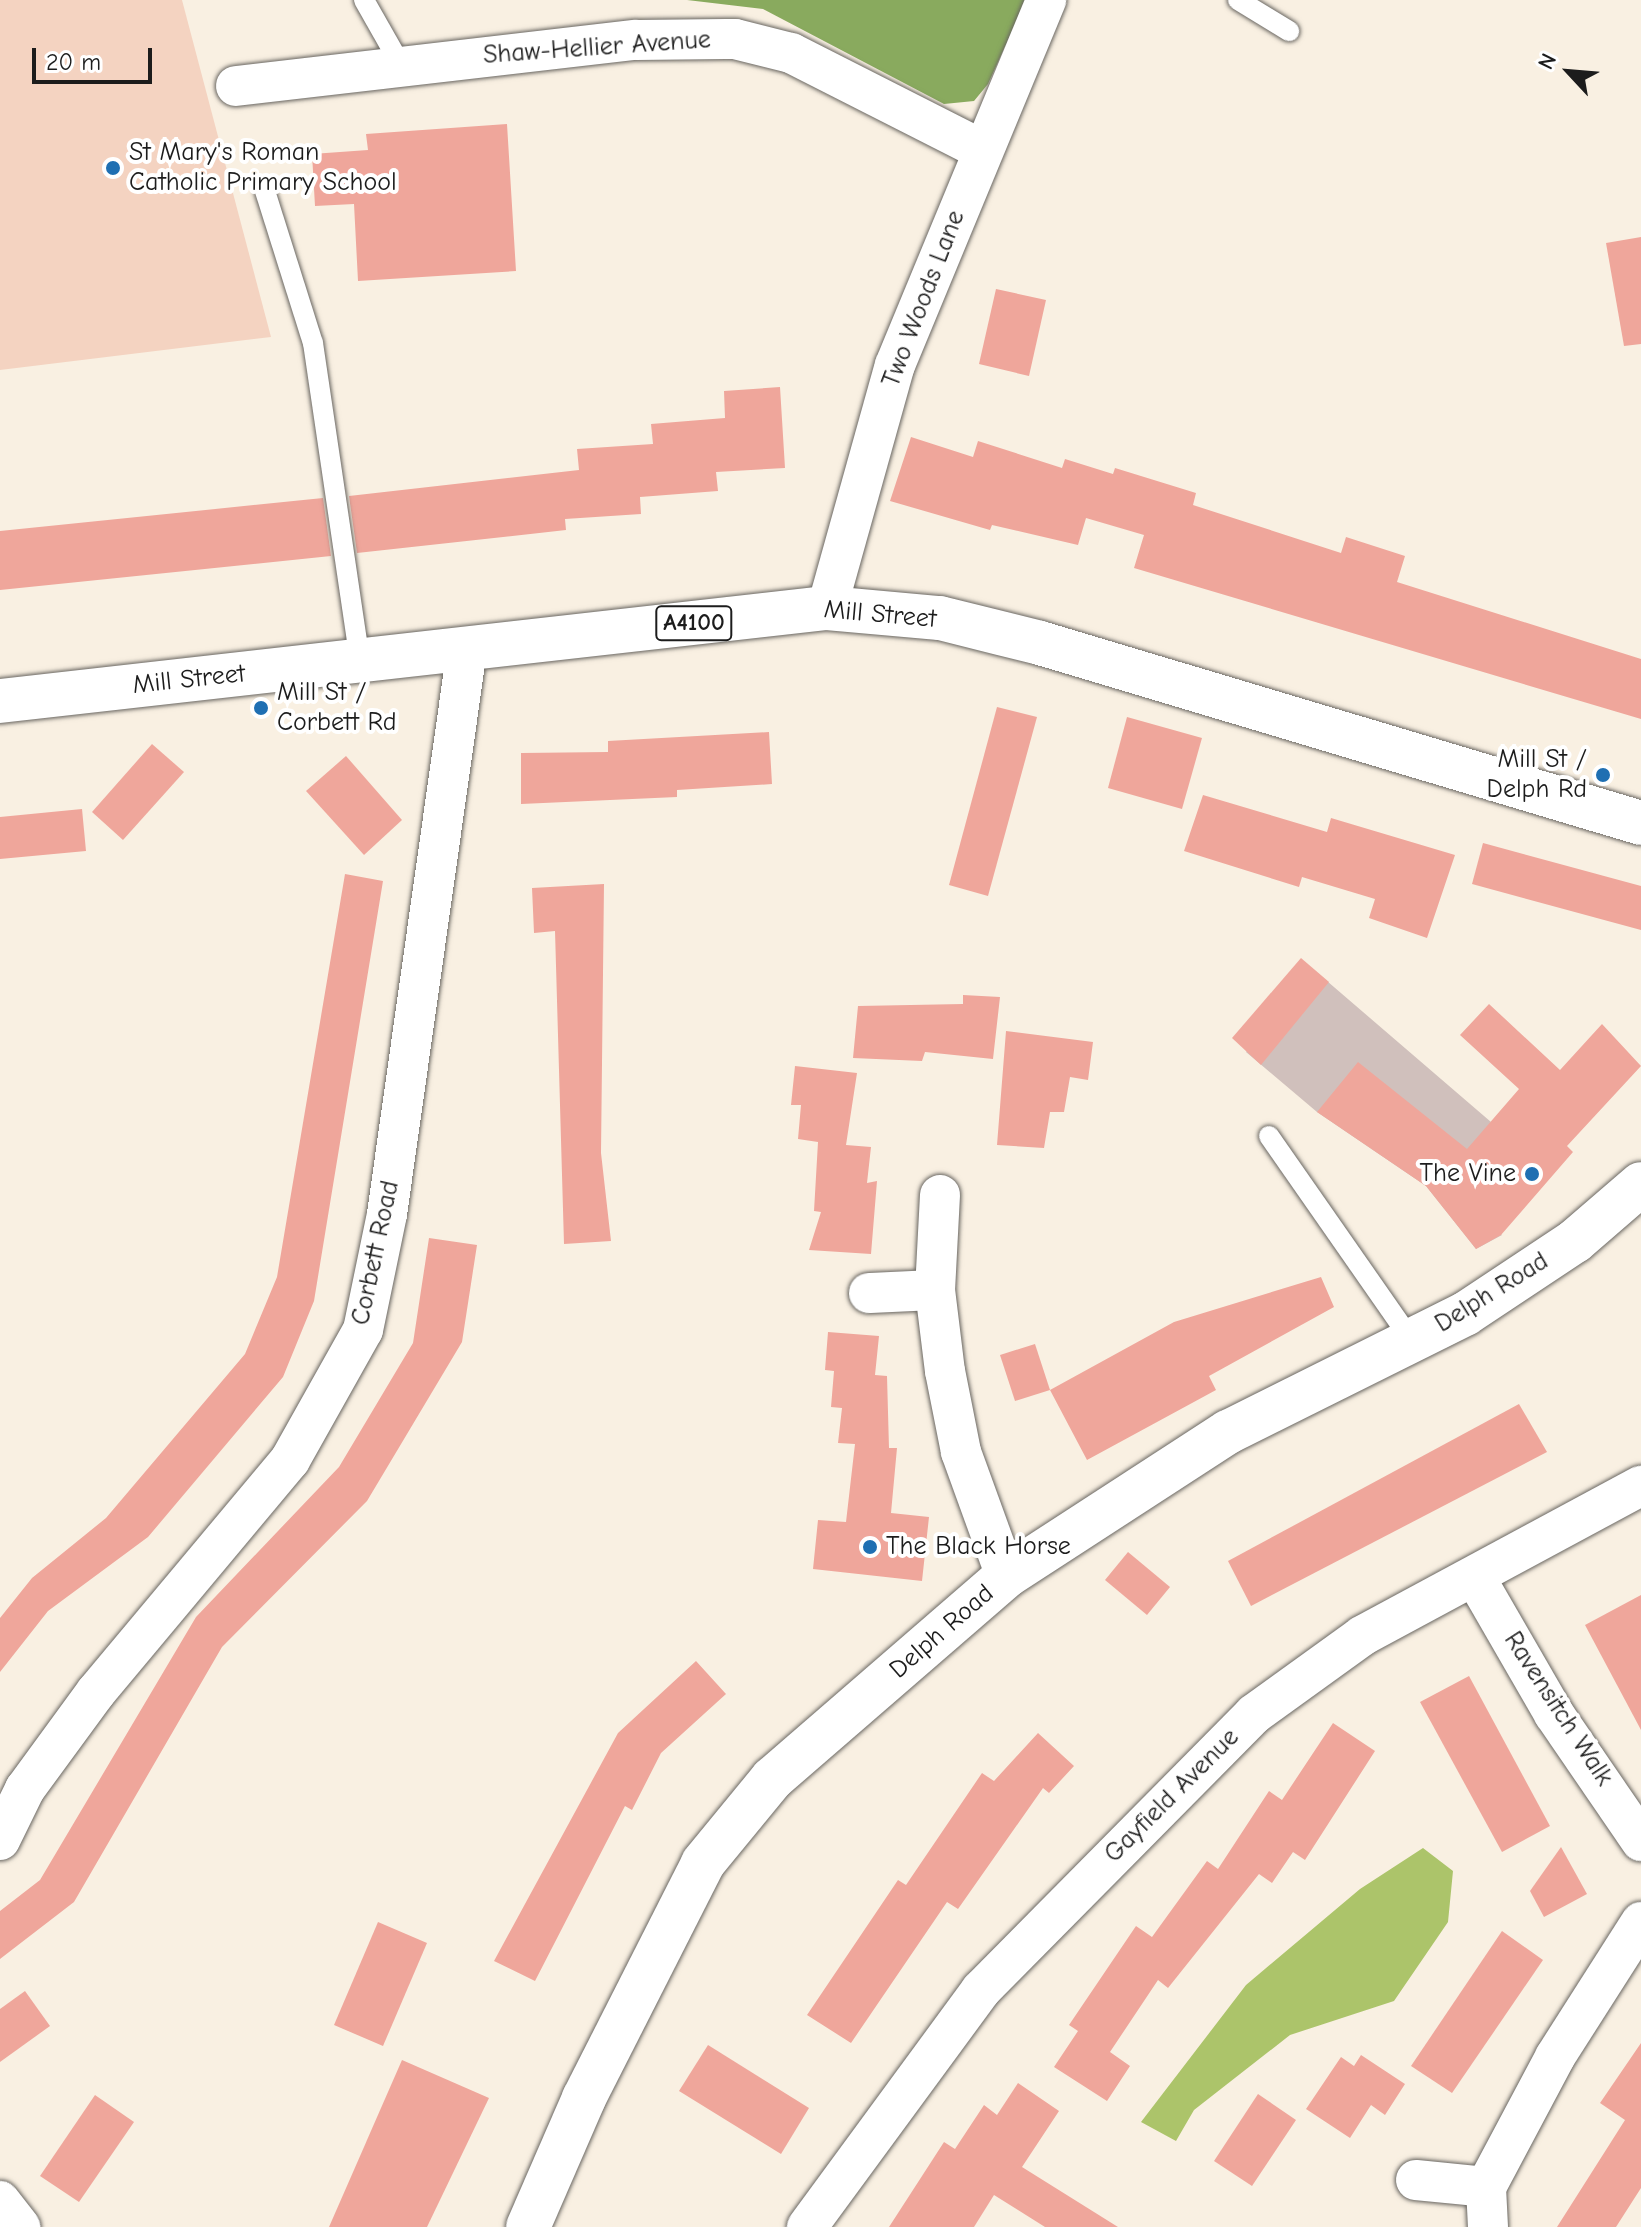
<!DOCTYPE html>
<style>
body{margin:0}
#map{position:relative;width:1641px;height:2227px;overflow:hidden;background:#f9f0e2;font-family:"Comic Neue",sans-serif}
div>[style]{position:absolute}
.built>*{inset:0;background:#f4d3c1}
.industrial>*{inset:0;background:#d0c0bc}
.green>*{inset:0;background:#acc46a}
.forest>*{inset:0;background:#89aa5e}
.building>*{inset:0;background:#efa69b}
.roads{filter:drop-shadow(0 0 2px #696661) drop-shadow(0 0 2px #696661)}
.lane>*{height:20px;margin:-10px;padding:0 10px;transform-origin:10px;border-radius:10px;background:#fff}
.street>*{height:40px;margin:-20px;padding:0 20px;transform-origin:20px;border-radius:20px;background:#fff}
.secondary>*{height:44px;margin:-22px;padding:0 22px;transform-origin:22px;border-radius:22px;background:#fff}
.primary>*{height:44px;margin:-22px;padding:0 22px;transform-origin:22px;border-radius:22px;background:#fff}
.dots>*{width:22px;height:22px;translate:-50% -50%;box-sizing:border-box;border:4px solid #fff;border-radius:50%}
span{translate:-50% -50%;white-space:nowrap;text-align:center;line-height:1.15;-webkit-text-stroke:8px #fff;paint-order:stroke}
.shield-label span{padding:2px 6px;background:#fff;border:2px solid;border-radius:6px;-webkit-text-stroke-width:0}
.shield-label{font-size:24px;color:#1c1c1c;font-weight:700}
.street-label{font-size:26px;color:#1c1c1c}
.poi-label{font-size:26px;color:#1c1c1c}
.left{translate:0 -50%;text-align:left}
.right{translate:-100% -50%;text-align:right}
.north{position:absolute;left:1529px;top:32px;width:80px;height:80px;-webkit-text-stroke:6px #fff;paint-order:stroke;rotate:296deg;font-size:22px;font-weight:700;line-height:32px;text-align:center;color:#1c1c1c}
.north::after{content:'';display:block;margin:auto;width:28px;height:36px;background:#1c1c1c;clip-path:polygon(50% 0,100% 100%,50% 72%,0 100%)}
.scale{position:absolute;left:32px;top:48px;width:120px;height:36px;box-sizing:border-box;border:4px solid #1c1c1c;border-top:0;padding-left:10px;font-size:24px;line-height:28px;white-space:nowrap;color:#1c1c1c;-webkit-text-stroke:6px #fff;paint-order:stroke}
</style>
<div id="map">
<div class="built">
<i style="clip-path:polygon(0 0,182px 0,271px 337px,0 370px)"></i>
</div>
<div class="industrial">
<i style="clip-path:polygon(1313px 969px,1491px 1122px,1450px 1190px,1502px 1235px,1476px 1249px,1426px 1186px,1317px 1112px,1246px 1052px)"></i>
</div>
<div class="green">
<i style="clip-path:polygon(1423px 1848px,1453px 1871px,1448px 1922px,1394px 2001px,1290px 2035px,1194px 2110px,1176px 2141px,1141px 2122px,1246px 1985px,1360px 1889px)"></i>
</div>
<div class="forest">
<i style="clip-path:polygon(687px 0,1026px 0,988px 84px,974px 101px,944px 104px,763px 9px)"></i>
</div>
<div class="building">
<i style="clip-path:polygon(507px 124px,516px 271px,358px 281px,354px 204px,315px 206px,312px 154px,368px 150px,366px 134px)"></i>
<i style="clip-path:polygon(1641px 237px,1641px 344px,1624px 346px,1606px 243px)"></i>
<i style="clip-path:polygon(996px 289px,1046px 300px,1029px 376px,979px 364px)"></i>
<i style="clip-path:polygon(780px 387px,785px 468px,716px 472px,718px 491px,640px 497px,641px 514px,565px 519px,566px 530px,357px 553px,349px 496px,579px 470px,577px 449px,653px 444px,651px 424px,725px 418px,724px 391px)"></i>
<i style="clip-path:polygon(911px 437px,973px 457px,978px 441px,1062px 468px,1065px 459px,1113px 474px,1115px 468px,1196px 493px,1193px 505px,1341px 553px,1346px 537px,1405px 556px,1397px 582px,1641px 659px,1641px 719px,1134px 568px,1144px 535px,1086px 518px,1078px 545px,992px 525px,990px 530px,890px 501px)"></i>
<i style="clip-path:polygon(323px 498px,331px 556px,0 590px,0 531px)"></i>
<i style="clip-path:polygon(997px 707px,1037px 717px,988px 896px,949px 885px)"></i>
<i style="clip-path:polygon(1127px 717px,1202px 738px,1182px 809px,1108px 788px)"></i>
<i style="clip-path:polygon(769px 732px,772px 784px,677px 790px,677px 797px,521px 804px,521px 753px,608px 752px,608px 741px)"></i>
<i style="clip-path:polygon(152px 744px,184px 772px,123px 840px,92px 812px)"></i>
<i style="clip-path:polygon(346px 756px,402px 820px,364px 855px,306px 791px)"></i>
<i style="clip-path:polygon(1203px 795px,1327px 832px,1331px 818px,1455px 855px,1427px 938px,1369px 918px,1375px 899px,1302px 877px,1299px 887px,1184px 851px)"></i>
<i style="clip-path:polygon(82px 809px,86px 851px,0 859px,0 817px)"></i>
<i style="clip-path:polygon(1483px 843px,1641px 886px,1641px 930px,1472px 884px)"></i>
<i style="clip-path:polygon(345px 874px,383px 881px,314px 1301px,283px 1377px,148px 1537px,48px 1611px,0 1672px,0 1618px,32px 1578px,106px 1518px,245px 1354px,277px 1277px)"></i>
<i style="clip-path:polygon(604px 884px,601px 1153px,611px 1241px,564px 1244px,555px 931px,534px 933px,532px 888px)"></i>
<i style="clip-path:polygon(1301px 958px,1329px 982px,1261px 1065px,1232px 1038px)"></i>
<i style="clip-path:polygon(963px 995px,1000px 997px,993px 1059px,925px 1052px,922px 1061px,853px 1058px,858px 1006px,963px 1004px)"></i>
<i style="clip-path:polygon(1489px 1004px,1560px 1070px,1602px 1024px,1641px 1066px,1567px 1146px,1573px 1152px,1501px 1235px,1476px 1249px,1426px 1186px,1317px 1112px,1358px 1062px,1467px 1149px,1519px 1089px,1460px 1035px)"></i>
<i style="clip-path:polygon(1006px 1031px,1093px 1042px,1088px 1080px,1070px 1077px,1064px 1112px,1050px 1112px,1044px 1148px,997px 1145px)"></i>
<i style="clip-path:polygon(795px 1066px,857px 1073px,846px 1145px,871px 1147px,867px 1183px,877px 1181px,871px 1254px,809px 1250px,821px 1212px,814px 1211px,818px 1142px,798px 1139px,801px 1105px,791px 1105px)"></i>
<i style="clip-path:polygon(429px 1238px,477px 1245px,462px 1342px,367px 1501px,222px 1647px,74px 1902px,0 1959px,0 1911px,40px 1880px,196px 1617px,339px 1467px,413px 1343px)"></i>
<i style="clip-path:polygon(1321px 1277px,1334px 1307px,1209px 1376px,1216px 1390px,1087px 1460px,1050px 1390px,1174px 1322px)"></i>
<i style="clip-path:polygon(828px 1332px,879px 1336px,875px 1375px,887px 1376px,889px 1448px,897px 1448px,891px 1513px,929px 1517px,922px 1581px,813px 1569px,818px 1520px,846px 1522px,855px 1444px,838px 1443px,842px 1408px,831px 1407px,834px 1371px,825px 1370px)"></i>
<i style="clip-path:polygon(1035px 1344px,1050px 1390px,1015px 1401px,1000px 1355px)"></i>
<i style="clip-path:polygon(1519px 1404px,1547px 1452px,1251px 1606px,1228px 1561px)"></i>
<i style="clip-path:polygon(1128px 1552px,1170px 1587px,1147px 1615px,1105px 1580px)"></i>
<i style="clip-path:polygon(1641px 1595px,1641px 1730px,1585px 1625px)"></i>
<i style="clip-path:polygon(696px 1661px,726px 1694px,661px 1753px,632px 1810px,625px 1806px,535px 1981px,494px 1961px,618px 1733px)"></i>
<i style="clip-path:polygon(1469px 1676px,1550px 1826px,1502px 1852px,1420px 1702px)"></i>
<i style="clip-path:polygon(1333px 1723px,1375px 1751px,1305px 1860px,1293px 1852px,1272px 1883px,1259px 1874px,1168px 1988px,1158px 1980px,1110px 2052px,1130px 2066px,1107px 2101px,1054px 2067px,1078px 2031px,1069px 2025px,1136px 1926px,1152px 1937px,1207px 1861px,1218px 1869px,1269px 1791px,1282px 1800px)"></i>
<i style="clip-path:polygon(1038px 1733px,1074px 1766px,1049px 1793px,1043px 1788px,958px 1909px,947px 1902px,851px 2043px,807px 2015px,898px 1880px,906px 1885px,982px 1773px,994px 1781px)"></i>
<i style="clip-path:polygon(1561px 1847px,1587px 1894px,1544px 1917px,1530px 1891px)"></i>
<i style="clip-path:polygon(378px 1922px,427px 1943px,383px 2046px,334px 2025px)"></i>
<i style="clip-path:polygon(1502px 1931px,1543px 1960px,1452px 2093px,1411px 2066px)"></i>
<i style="clip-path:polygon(25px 1991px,50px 2026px,0 2062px,0 2009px)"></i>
<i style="clip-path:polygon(1641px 2043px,1641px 2188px,1616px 2227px,1557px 2227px,1625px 2120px,1600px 2103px)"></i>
<i style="clip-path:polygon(708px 2045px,809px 2108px,781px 2154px,679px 2091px)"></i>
<i style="clip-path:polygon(1361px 2055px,1405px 2084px,1385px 2115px,1371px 2105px,1350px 2138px,1306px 2109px,1341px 2057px,1354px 2066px)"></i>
<i style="clip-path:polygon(402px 2060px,489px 2098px,427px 2227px,329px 2227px)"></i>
<i style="clip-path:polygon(1018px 2083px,1059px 2111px,1022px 2167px,1118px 2227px,1045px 2227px,994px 2195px,974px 2227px,889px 2227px,944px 2142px,955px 2149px,984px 2105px,997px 2115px)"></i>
<i style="clip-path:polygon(1258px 2094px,1296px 2120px,1252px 2186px,1214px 2161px)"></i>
<i style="clip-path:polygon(95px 2095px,134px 2122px,79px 2202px,40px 2176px)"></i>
</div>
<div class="roads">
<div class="lane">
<i style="left:364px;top:0;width:75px;rotate:60.4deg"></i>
<i style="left:1238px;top:0;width:60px;rotate:31.3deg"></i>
<i style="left:265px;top:191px;width:159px;rotate:72.5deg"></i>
<i style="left:313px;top:343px;width:321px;rotate:81.6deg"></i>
<i style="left:1269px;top:1136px;width:250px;rotate:55.1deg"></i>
</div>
<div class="street">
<i style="left:236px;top:86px;width:403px;rotate:-6.6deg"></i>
<i style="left:636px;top:40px;width:99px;rotate:-0.6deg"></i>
<i style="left:735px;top:39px;width:58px;rotate:14deg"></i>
<i style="left:791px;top:53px;width:214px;rotate:26.9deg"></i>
<i style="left:827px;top:608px;width:252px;rotate:-74.4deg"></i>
<i style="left:895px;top:365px;width:395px;rotate:-67.5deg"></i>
<i style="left:940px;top:1195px;width:95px;rotate:93deg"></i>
<i style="left:935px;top:1290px;width:82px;rotate:83deg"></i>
<i style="left:945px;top:1371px;width:83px;rotate:78.8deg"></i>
<i style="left:961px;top:1452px;width:132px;rotate:70.1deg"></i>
<i style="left:869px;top:1293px;width:66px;rotate:-2.6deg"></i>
<i style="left:1475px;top:1577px;width:158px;rotate:60deg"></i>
<i style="left:1554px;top:1714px;width:154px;rotate:55.6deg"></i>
<i style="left:0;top:1840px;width:57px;rotate:-63.9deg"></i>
<i style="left:25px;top:1789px;width:120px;rotate:-53.8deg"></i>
<i style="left:96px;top:1692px;width:302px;rotate:-50.1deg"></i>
<i style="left:290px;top:1460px;width:149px;rotate:-60.7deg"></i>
<i style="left:363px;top:1330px;width:118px;rotate:-78.3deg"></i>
<i style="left:387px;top:1214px;width:571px;rotate:-81.94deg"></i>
<i style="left:1416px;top:2180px;width:70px;rotate:5.7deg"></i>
<i style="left:0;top:2201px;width:33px;rotate:52deg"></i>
<i style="left:807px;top:2227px;width:294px;rotate:-53.7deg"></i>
<i style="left:981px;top:1990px;width:388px;rotate:-45.3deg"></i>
<i style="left:1254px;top:1714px;width:133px;rotate:-35.8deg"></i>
<i style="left:1362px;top:1636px;width:317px;rotate:-28.3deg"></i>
<i style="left:1488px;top:2227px;width:40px;rotate:-92.9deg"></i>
<i style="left:1486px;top:2187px;width:147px;rotate:-62deg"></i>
<i style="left:1555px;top:2057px;width:160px;rotate:-57.5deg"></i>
</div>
<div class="secondary">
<i style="left:528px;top:2227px;width:141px;rotate:-66.5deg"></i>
<i style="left:584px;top:2098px;width:263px;rotate:-63.1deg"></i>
<i style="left:703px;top:1863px;width:109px;rotate:-50.6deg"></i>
<i style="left:772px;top:1779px;width:310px;rotate:-40.9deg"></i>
<i style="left:1006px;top:1576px;width:265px;rotate:-33deg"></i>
<i style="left:1228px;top:1432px;width:265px;rotate:-26.5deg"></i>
<i style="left:1465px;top:1314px;width:132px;rotate:-33.6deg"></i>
<i style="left:1575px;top:1241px;width:87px;rotate:-40.8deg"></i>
</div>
<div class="primary">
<i style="left:0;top:701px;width:832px;rotate:-6.42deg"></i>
<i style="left:827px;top:608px;width:113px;rotate:5.1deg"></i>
<i style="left:940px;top:618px;width:103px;rotate:14deg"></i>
<i style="left:1040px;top:643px;width:627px;rotate:16.67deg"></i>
</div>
</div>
<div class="dots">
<i style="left:113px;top:168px;background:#1f6fb2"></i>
<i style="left:261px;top:708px;background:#1f6fb2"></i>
<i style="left:1603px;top:775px;background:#1f6fb2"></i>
<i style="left:1532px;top:1174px;background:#1f6fb2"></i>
<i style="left:870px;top:1547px;background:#1f6fb2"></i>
</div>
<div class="shield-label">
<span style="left:694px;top:623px">A4100</span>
</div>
<div class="street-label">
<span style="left:597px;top:48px;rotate:-4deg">Shaw-Hellier Avenue</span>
<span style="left:924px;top:299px;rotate:-69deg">Two Woods Lane</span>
<span style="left:880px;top:615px;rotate:5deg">Mill Street</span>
<span style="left:189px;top:680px;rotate:-6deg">Mill Street</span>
<span style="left:376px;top:1253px;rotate:-78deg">Corbett Road</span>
<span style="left:1492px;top:1293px;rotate:-32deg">Delph Road</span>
<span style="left:942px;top:1632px;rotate:-41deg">Delph Road</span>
<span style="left:1558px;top:1709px;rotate:57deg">Ravensitch Walk</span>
<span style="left:1172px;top:1796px;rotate:-45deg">Gayfield Avenue</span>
</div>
<div class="poi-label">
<span class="left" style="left:129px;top:168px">St Mary's Roman<br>Catholic Primary School</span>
<span class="left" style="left:277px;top:708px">Mill St /<br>Corbett Rd</span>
<span class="right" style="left:1587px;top:775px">Mill St /<br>Delph Rd</span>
<span class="right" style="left:1516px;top:1174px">The Vine</span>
<span class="left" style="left:886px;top:1547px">The Black Horse</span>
</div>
<div class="north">N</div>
<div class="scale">20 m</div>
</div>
